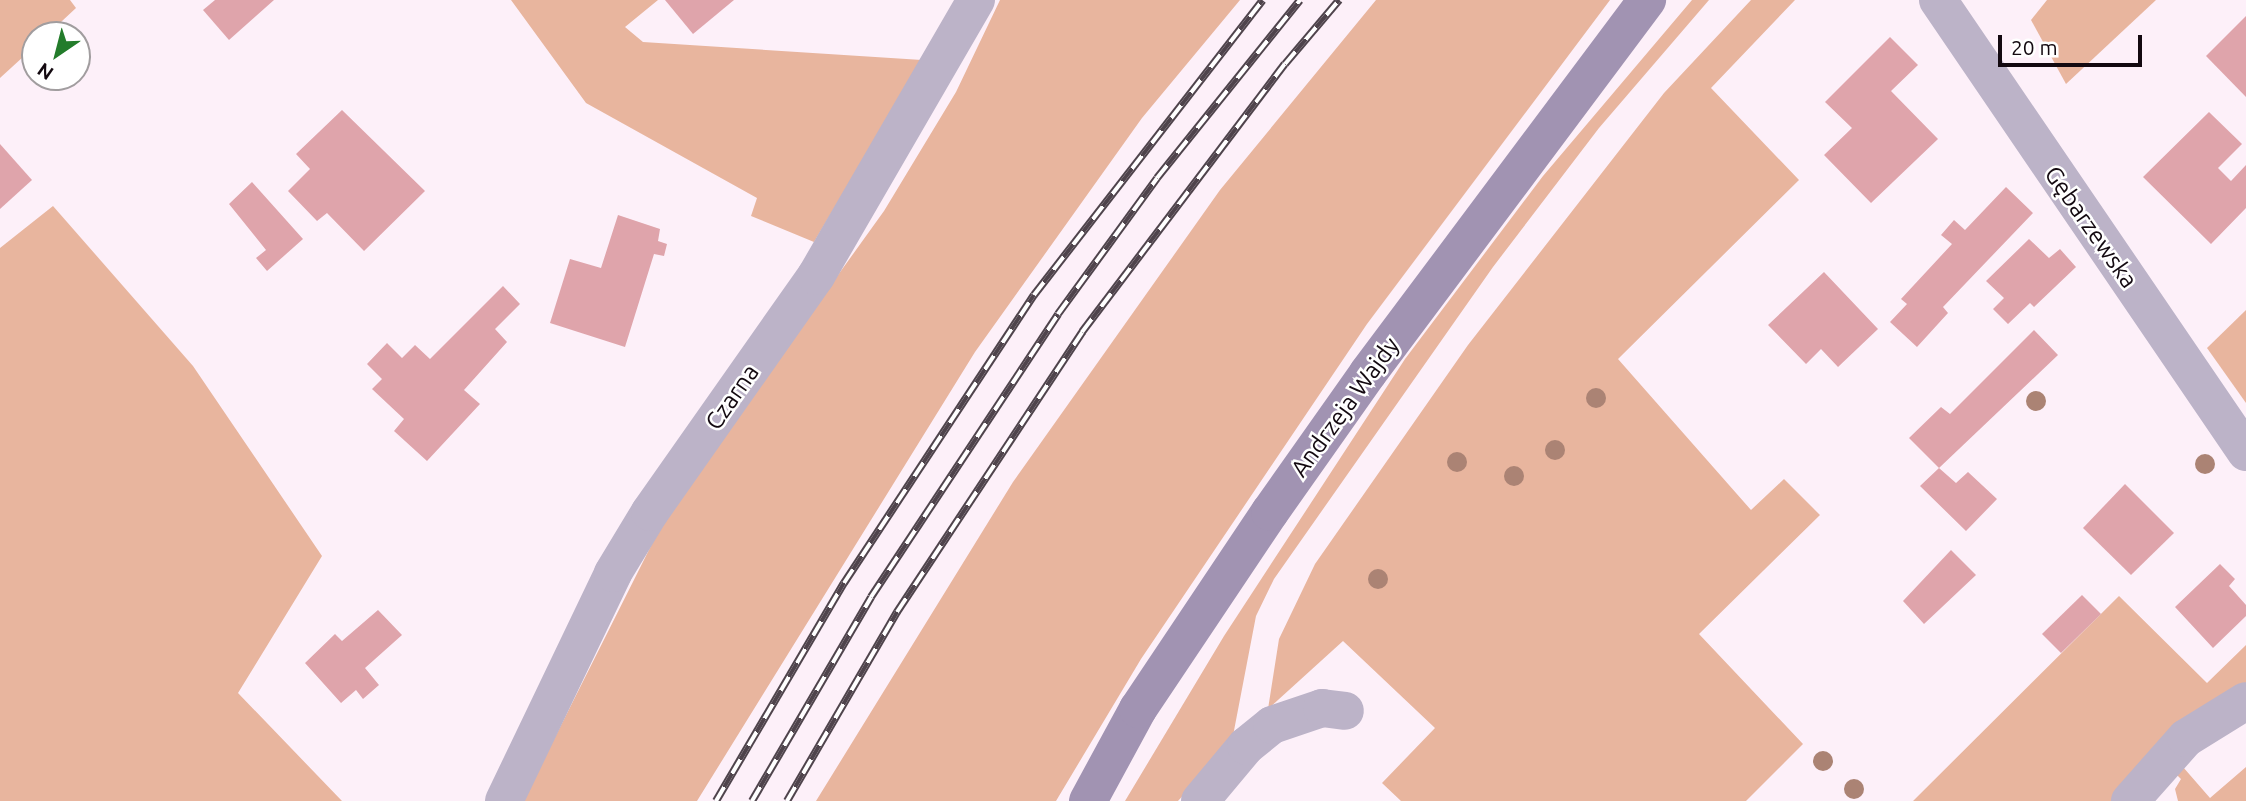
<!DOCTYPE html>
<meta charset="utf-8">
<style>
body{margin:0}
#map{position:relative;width:2246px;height:801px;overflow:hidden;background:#fdf0f9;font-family:Ubuntu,sans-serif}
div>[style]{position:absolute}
.green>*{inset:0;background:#e8b59e}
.building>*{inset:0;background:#dfa4ab}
.minor>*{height:38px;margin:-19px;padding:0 19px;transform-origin:19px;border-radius:19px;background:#bcb3c8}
.secondary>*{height:38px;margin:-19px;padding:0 19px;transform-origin:19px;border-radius:19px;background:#a193b2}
.rail>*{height:8px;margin-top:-4px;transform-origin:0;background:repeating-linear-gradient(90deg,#fff 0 16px,#4f444c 0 32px);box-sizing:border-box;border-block:2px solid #4f444c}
.trees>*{width:20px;height:20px;margin:-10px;border-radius:50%;background:#ab8374}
span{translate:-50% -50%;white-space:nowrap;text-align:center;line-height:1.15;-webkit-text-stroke:5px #fff;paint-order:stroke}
.street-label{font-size:24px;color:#130910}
.north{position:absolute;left:21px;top:21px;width:70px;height:70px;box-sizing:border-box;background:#fff;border:2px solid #a19d9f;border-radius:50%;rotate:215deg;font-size:19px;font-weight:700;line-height:28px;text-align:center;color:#130910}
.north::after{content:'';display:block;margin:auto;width:24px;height:32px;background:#237c2b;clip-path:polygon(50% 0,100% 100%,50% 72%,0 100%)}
.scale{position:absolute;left:1998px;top:35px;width:144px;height:32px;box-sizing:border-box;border:4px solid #130910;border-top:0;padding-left:9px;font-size:21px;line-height:24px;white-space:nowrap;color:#130910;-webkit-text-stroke:5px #fff;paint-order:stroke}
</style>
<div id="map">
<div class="green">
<i style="clip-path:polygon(0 0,70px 0,76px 8px,47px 35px,35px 35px,35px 46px,0 78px)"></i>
<i style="clip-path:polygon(511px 0,658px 0,625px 27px,643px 42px,922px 60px,814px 242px,751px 216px,757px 198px,586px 103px)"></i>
<i style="clip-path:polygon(1000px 0,1240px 0,1142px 118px,975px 352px,697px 801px,523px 801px,669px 510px,884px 211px,956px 92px)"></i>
<i style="clip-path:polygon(1376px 0,1610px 0,1367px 324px,1141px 659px,1056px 801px,816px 801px,1013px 482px,1220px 190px)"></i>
<i style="clip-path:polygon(1692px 0,1709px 0,1599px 128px,1493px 267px,1274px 579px,1256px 616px,1232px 741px,1178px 801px,1125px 801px,1224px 636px,1405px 359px,1543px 176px)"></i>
<i style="clip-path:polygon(1751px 0,1795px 0,1711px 88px,1799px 180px,1618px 359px,1751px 510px,1784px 479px,1820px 515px,1699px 634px,1803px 744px,1746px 801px,1401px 801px,1382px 783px,1435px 728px,1343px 641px,1268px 709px,1279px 639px,1315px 564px,1468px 345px,1664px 93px)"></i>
<i style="clip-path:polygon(2047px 0,2156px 0,2066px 84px,2031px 20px)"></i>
<i style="clip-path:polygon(53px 206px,193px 366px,322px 556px,238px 693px,342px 801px,0 801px,0 248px)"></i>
<i style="clip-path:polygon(2246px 310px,2246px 403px,2207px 348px)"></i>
<i style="clip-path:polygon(2119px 596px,2207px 683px,2246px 645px,2246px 684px,2112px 801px,1913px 801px)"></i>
<i style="clip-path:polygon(2183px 767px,2210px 798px,2246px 767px,2246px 801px,2178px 801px,2175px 789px,2181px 779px,2174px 772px)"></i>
</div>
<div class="building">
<i style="clip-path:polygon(215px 0,274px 0,229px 40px,203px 10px)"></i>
<i style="clip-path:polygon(665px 0,734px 0,693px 34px)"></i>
<i style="clip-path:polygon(2246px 16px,2246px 97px,2206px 56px)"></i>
<i style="clip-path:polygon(1890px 37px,1918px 65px,1891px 91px,1938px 139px,1871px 203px,1824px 155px,1852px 128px,1825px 102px)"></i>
<i style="clip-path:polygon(342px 110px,425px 191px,364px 251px,327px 213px,317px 221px,288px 191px,310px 169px,296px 154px)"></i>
<i style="clip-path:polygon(2209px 112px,2242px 144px,2218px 168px,2231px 181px,2246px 165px,2246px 208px,2211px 244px,2143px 177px)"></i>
<i style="clip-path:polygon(0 144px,32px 180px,0 209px)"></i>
<i style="clip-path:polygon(252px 182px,303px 239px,267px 271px,256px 258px,266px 250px,229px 204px)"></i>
<i style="clip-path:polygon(2006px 187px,2033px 213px,1943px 307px,1948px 313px,1917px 347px,1890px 322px,1907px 304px,1901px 299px,1952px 244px,1941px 235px,1954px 220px,1965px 230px)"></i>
<i style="clip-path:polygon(618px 215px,660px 229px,658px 241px,667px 244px,664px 256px,654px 254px,625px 347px,550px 323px,570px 259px,601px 268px)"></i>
<i style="clip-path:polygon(2029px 239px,2049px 258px,2060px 249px,2076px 267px,2034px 307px,2030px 303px,2008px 324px,1993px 309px,2004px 298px,1986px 281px)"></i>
<i style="clip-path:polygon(1824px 272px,1878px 329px,1838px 367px,1821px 349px,1806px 364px,1768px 325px)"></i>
<i style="clip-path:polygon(503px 286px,520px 304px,495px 329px,507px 342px,464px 390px,480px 404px,427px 461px,394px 431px,404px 419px,372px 389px,382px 379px,367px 364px,387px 343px,402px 358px,415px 345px,430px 359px)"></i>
<i style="clip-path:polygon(2034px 330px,2058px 355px,1939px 468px,1909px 438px,1941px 407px,1950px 414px)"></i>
<i style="clip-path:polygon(1939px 468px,1956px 483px,1968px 472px,1997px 499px,1966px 531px,1920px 486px)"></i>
<i style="clip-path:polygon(2125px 484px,2174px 533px,2131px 575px,2083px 528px)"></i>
<i style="clip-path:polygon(1951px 550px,1976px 575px,1924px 624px,1903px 601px)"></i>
<i style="clip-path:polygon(2220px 564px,2235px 579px,2229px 586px,2246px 605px,2246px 616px,2213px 648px,2175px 607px)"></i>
<i style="clip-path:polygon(2082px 595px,2101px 614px,2061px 653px,2042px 634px)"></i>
<i style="clip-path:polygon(378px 610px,402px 635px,365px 668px,379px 685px,363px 699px,356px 690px,341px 703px,305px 663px,335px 634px,342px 641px)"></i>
</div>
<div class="minor">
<i style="left:1938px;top:0;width:547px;rotate:55.73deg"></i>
<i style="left:504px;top:801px;width:253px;rotate:-64.4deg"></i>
<i style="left:613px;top:573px;width:71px;rotate:-58.8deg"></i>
<i style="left:650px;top:512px;width:289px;rotate:-54.9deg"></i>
<i style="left:816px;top:276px;width:319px;rotate:-59.9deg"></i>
<i style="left:1200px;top:801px;width:72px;rotate:-50.1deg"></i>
<i style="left:1246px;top:746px;width:33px;rotate:-39deg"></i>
<i style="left:1272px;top:725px;width:53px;rotate:-18.8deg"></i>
<i style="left:1322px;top:708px;width:23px;rotate:7deg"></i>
<i style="left:2130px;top:801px;width:84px;rotate:-48.4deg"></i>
<i style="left:2186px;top:738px;width:70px;rotate:-31.7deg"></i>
</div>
<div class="secondary">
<i style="left:1088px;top:801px;width:105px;rotate:-61.5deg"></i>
<i style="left:1138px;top:709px;width:237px;rotate:-56.2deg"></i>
<i style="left:1270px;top:512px;width:170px;rotate:-54.8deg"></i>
<i style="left:1368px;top:373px;width:466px;rotate:-53.2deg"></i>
</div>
<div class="rail">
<i style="left:716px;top:801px;width:253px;rotate:-59.6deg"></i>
<i style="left:844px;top:583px;width:345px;rotate:-56.6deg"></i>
<i style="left:1034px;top:295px;width:373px;rotate:-52.2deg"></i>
<i style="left:752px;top:801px;width:236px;rotate:-59.7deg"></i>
<i style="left:871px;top:597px;width:339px;rotate:-56.5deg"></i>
<i style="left:1058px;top:314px;width:168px;rotate:-53.9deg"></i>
<i style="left:1157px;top:178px;width:228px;rotate:-51.2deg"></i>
<i style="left:787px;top:801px;width:219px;rotate:-59.8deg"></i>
<i style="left:897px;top:612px;width:336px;rotate:-56.5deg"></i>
<i style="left:1082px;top:332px;width:336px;rotate:-52.9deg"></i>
<i style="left:1285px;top:64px;width:84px;rotate:-49.8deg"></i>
</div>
<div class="trees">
<i style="left:1596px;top:398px"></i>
<i style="left:2036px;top:401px"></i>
<i style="left:1555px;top:450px"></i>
<i style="left:1457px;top:462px"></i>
<i style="left:2205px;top:464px"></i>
<i style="left:1514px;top:476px"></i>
<i style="left:1378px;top:579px"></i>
<i style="left:1823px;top:761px"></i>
<i style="left:1854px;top:789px"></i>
</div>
<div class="street-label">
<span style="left:2091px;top:227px;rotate:55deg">Gębarzewska</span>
<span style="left:732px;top:397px;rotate:-55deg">Czarna</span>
<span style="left:1345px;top:407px;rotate:-54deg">Andrzeja Wajdy</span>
</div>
<div class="north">N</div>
<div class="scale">20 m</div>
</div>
